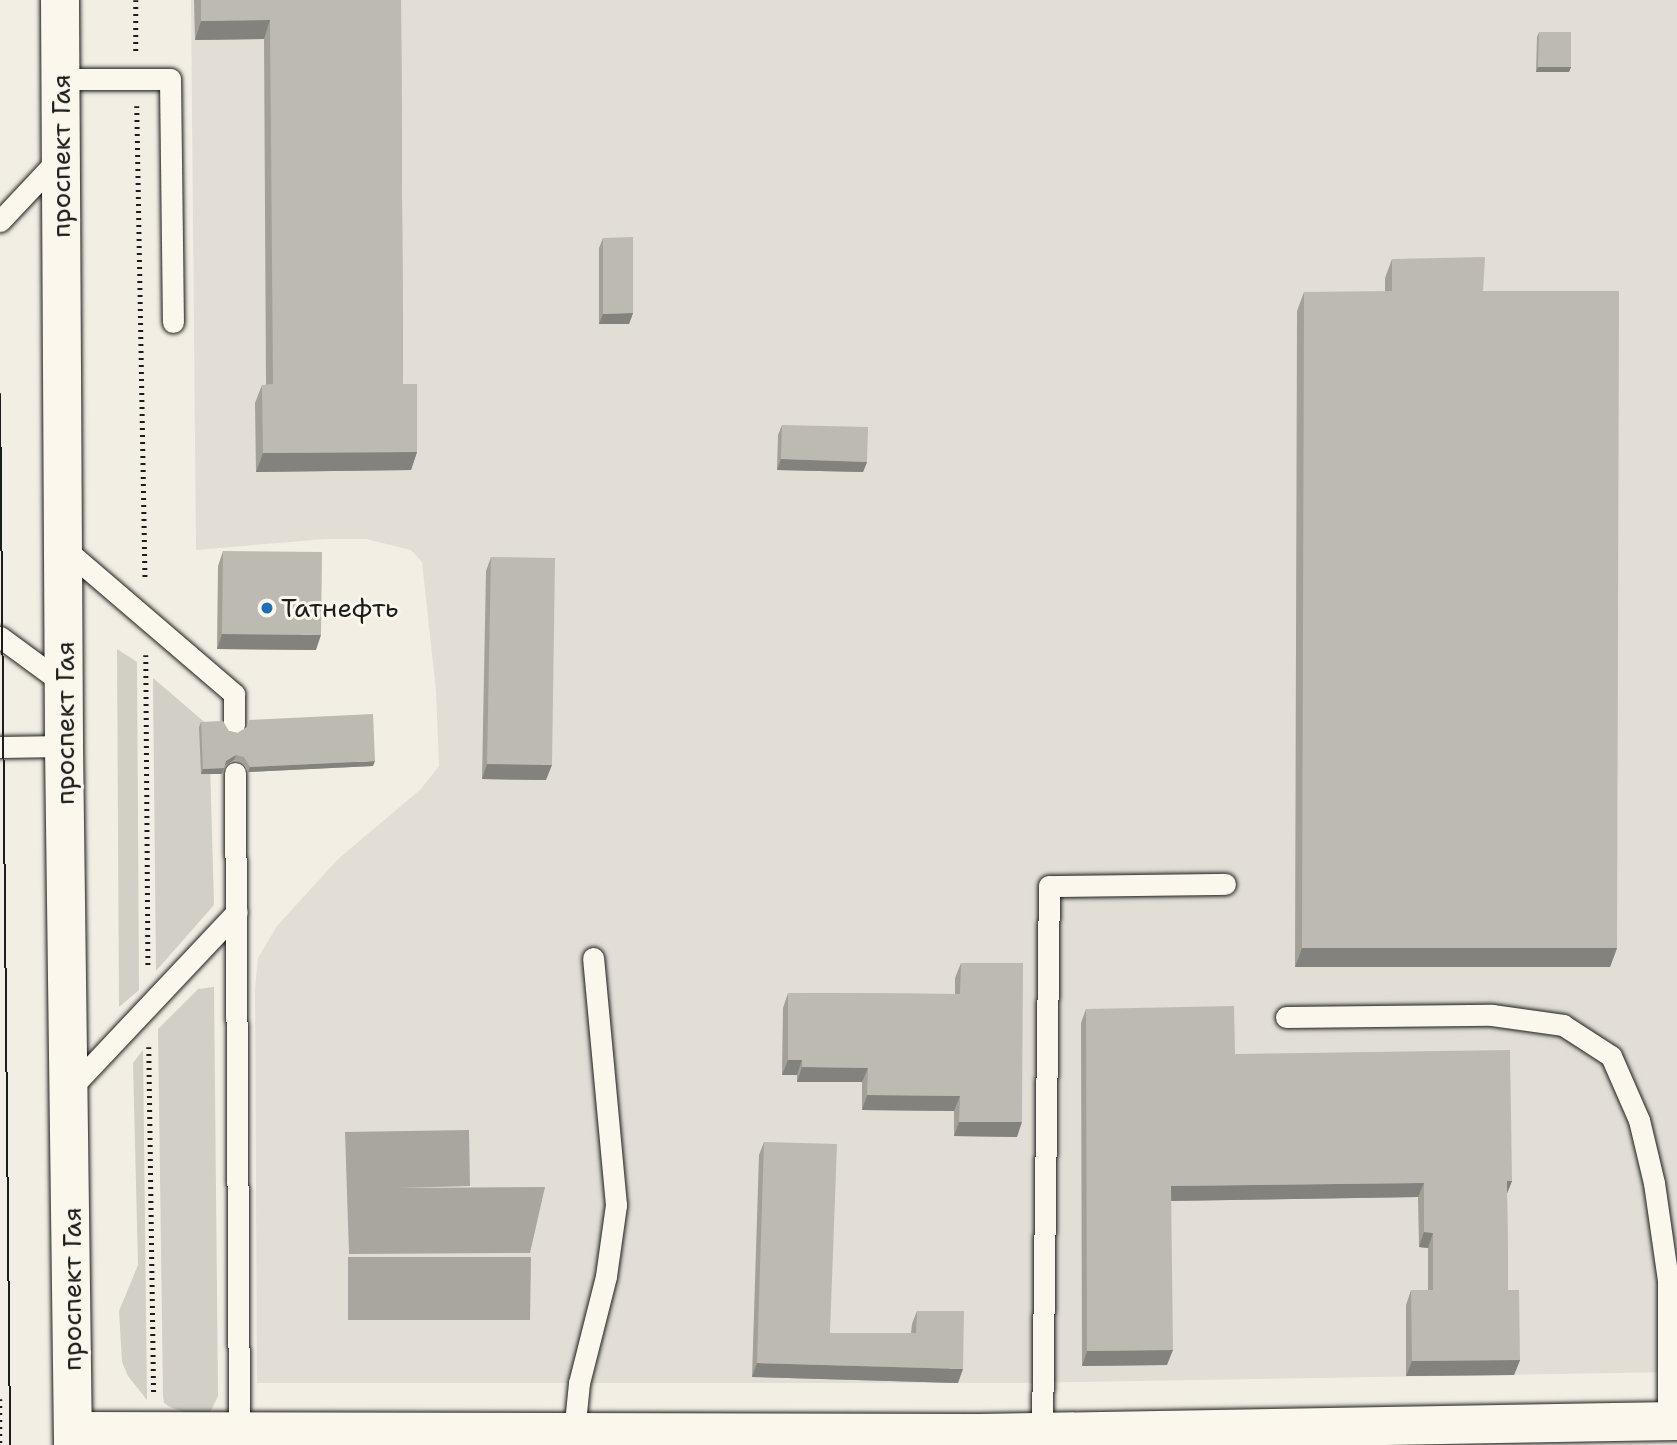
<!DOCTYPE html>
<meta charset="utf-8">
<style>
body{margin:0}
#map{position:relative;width:1677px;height:1445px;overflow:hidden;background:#f2eee4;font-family:"Shantell Sans",sans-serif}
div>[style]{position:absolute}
.built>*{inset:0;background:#e2ded5}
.green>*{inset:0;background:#d2cfc6}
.water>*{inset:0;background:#a9a6a0}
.path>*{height:4.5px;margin-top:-2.25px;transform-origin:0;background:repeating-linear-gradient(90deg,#1c1c1c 0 2px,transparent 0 7px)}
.roads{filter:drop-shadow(0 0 2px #1c1c1c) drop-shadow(0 0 2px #1c1c1c)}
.lane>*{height:21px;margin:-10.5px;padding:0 10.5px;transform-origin:10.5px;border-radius:10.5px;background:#fbf7ec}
.street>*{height:38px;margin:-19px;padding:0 19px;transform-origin:19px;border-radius:19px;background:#fbf7ec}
.primary>*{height:38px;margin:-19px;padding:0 19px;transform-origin:19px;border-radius:19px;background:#fbf7ec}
.tram>*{height:2px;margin:-1px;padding:0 1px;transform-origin:1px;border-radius:1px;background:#1c1c1c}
.wall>*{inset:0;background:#a3a098}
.shaded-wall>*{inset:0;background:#84827c}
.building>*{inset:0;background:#bdbab1}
.dots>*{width:19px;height:19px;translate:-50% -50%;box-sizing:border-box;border:4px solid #fbf7ec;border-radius:50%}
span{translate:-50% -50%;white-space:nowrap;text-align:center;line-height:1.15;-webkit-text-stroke:6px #fbf7ec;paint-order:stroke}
.street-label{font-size:26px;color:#1c1c1c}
.poi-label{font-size:26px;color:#1c1c1c}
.left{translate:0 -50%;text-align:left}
</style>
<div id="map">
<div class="built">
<i style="clip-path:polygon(191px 0,1677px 0,1677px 1372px,1018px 1383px,257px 1383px,255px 989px,258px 958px,277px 926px,338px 859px,421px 789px,439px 766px,436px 691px,422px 562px,411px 550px,366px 539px,326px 539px,196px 550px)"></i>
</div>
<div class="green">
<i style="clip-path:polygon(117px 649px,137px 662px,139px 990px,119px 1007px)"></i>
<i style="clip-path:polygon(153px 678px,209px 726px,214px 905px,156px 971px)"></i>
<i style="clip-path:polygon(214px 987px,218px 1396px,209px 1415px,198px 1417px,170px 1407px,164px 1403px,163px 1395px,158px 1029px,198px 989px)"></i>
<i style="clip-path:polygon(143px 1050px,147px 1400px,128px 1376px,122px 1362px,119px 1311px,138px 1265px,133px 1063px)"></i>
</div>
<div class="water">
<i style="clip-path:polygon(469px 1130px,470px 1186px,400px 1188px,545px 1187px,530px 1253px,349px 1254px,345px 1132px)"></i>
<i style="clip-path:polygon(348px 1257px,531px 1257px,530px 1320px,348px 1320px)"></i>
</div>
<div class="path">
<i style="left:136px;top:0;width:52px;rotate:90deg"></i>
<i style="left:137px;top:106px;width:474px;rotate:89deg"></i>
<i style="left:146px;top:655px;width:310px;rotate:89.6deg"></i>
<i style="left:149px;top:1047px;width:348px;rotate:89.2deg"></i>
<i style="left:0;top:1399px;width:46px;rotate:90deg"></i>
</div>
<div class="roads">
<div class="lane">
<i style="left:61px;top:79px;width:109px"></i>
<i style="left:170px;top:79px;width:243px;rotate:89.3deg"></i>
<i style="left:0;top:221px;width:88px;rotate:-46.8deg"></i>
<i style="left:65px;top:549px;width:223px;rotate:40.6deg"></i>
<i style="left:234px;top:694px;width:31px;rotate:90deg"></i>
<i style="left:0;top:637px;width:79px;rotate:36.3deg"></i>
<i style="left:0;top:747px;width:64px;rotate:-0.9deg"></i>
<i style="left:235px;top:773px;width:660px;rotate:89.65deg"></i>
<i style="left:1286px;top:1017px;width:206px;rotate:-0.6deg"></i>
<i style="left:1492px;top:1015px;width:72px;rotate:8deg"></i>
<i style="left:1563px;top:1025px;width:57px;rotate:32.9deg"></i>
<i style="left:1611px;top:1056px;width:70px;rotate:66.4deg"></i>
<i style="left:1639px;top:1120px;width:65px;rotate:76.6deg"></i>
<i style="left:1654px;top:1183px;width:98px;rotate:81.8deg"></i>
<i style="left:1668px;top:1280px;width:141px;rotate:90deg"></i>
<i style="left:70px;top:1089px;width:243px;rotate:-46.7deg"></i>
<i style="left:1042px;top:1432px;width:546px;rotate:-89.27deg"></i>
<i style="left:1049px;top:886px;width:176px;rotate:-0.7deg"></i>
<i style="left:574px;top:1433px;width:50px;rotate:-84.3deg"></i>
<i style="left:579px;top:1383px;width:110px;rotate:-75.8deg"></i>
<i style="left:606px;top:1276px;width:72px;rotate:-82deg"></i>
<i style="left:616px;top:1205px;width:248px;rotate:-95.3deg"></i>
</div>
<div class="street">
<i style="left:73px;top:1431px;width:907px;rotate:0.13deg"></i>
<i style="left:980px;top:1433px;width:697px;rotate:-0.99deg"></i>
</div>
<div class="primary">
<i style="left:60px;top:0;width:746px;rotate:89.69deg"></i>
<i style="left:64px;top:746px;width:699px;rotate:89.26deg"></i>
</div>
</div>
<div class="tram">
<i style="left:0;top:394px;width:1051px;rotate:89.45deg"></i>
</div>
<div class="wall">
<i style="clip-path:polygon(194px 0,401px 0,403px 384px,417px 452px,411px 470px,256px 472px,255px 403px,262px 385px,266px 385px,264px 39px,195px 40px)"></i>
<i style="clip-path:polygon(1539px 32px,1571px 67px,1569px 72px,1536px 72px,1537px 37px)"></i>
<i style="clip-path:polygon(603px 238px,633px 313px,629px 324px,599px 324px,599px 248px)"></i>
<i style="clip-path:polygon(1392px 259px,1483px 291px,1617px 948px,1610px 967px,1295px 967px,1297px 311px,1304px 292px,1385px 292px,1385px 278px)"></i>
<i style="clip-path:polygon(782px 425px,867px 462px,863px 472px,777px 470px,778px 435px)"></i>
<i style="clip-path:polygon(223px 551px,316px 650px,217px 649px,218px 566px)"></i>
<i style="clip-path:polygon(491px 557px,546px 780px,482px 779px,486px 571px)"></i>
<i style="clip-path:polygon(201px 722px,229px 731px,373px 766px,248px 772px,242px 762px,234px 760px,225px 766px,222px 774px,201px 774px,199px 727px)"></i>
<i style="clip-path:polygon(961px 963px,1017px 1137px,954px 1136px,954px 1111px,862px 1110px,862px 1082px,797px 1082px,797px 1075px,782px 1075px,783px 1008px,788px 993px,955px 994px,955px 978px)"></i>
<i style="clip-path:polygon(1086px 1009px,1235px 1054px,1512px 1181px,1507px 1193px,1508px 1290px,1520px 1360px,1514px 1375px,1406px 1376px,1406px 1305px,1411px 1290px,1428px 1290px,1428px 1248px,1419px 1247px,1418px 1197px,1171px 1201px,1167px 1365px,1082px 1366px,1081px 1023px)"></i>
<i style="clip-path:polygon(764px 1142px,830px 1333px,911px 1333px,912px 1324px,917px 1311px,958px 1383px,752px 1377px,759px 1155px)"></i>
</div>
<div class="shaded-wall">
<i style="clip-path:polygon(270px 20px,264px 39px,195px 40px,201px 21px)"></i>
<i style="clip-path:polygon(1538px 67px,1571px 67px,1569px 72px,1536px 72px)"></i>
<i style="clip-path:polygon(633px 313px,629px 324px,599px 324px,603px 314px)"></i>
<i style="clip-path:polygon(417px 452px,411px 470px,256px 472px,263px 453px)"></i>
<i style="clip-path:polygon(781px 459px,867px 462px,863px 472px,777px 470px)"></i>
<i style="clip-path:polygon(222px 634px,321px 635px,316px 650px,217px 649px)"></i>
<i style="clip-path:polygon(236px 755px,234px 760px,224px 766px,226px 761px)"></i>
<i style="clip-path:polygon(375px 761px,373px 766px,248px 772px,250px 767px)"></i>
<i style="clip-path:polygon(487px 764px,552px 765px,546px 780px,482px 779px)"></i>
<i style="clip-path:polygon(224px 768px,222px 774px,201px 774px,203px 769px)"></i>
<i style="clip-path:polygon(1302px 948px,1617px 948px,1610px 967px,1295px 967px)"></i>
<i style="clip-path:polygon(788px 1060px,802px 1060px,797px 1075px,782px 1075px)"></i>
<i style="clip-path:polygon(802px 1067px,868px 1068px,862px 1082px,797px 1082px)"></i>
<i style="clip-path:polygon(867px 1095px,960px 1096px,954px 1111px,862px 1110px)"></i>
<i style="clip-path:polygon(959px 1122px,1022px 1122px,1017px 1137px,954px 1136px)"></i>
<i style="clip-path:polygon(1507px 1181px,1512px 1181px,1506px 1196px)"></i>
<i style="clip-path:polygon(1424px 1183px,1418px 1197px,1166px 1201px,1171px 1186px)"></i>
<i style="clip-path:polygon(1424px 1232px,1433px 1233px,1428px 1248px,1419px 1247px)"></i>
<i style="clip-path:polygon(1173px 1350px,1167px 1365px,1082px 1366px,1087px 1351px)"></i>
<i style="clip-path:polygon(1520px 1360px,1514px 1375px,1406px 1376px,1412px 1361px)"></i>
<i style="clip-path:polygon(757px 1363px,963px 1369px,958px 1383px,752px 1377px)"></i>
</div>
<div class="building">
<i style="clip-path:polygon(201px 0,401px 0,403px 384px,417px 384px,417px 452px,263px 453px,262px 385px,273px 384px,270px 20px,201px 21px)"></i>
<i style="clip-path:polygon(1539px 32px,1571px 32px,1571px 67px,1538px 67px)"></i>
<i style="clip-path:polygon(633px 237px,633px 313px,603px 314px,603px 238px)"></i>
<i style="clip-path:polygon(1485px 257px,1483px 291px,1619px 291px,1617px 948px,1302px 948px,1304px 292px,1392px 291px,1392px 259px)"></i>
<i style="clip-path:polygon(782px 425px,868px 427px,867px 462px,781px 459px)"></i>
<i style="clip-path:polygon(223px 551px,322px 552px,321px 635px,222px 634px)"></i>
<i style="clip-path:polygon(491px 557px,555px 558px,552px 765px,487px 764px)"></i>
<i style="clip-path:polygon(373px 714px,375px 761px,250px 767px,244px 757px,236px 755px,226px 761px,224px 768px,203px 769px,201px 722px,223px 721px,229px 731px,237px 733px,247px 727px,249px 720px)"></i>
<i style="clip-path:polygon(961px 963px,1023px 963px,1022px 1122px,959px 1122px,960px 1096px,867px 1095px,868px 1068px,802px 1067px,802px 1060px,788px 1060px,788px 993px,960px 994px)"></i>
<i style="clip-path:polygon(1234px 1006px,1235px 1054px,1510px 1050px,1512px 1181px,1507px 1181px,1508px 1290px,1519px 1290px,1520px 1360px,1412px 1361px,1411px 1290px,1433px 1290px,1433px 1233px,1424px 1232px,1424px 1183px,1171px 1186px,1173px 1350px,1087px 1351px,1086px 1009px)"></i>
<i style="clip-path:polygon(764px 1142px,837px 1144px,830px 1333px,916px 1333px,917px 1311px,964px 1311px,963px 1369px,757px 1363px)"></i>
</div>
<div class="dots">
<i style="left:267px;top:608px;background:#1f6fb2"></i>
</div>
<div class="street-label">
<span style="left:61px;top:156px;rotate:-90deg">проспект Гая</span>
<span style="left:65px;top:723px;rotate:-90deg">проспект Гая</span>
<span style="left:72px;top:1289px;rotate:-90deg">проспект Гая</span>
</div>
<div class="poi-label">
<span class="left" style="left:281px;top:608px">Татнефть</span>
</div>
</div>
